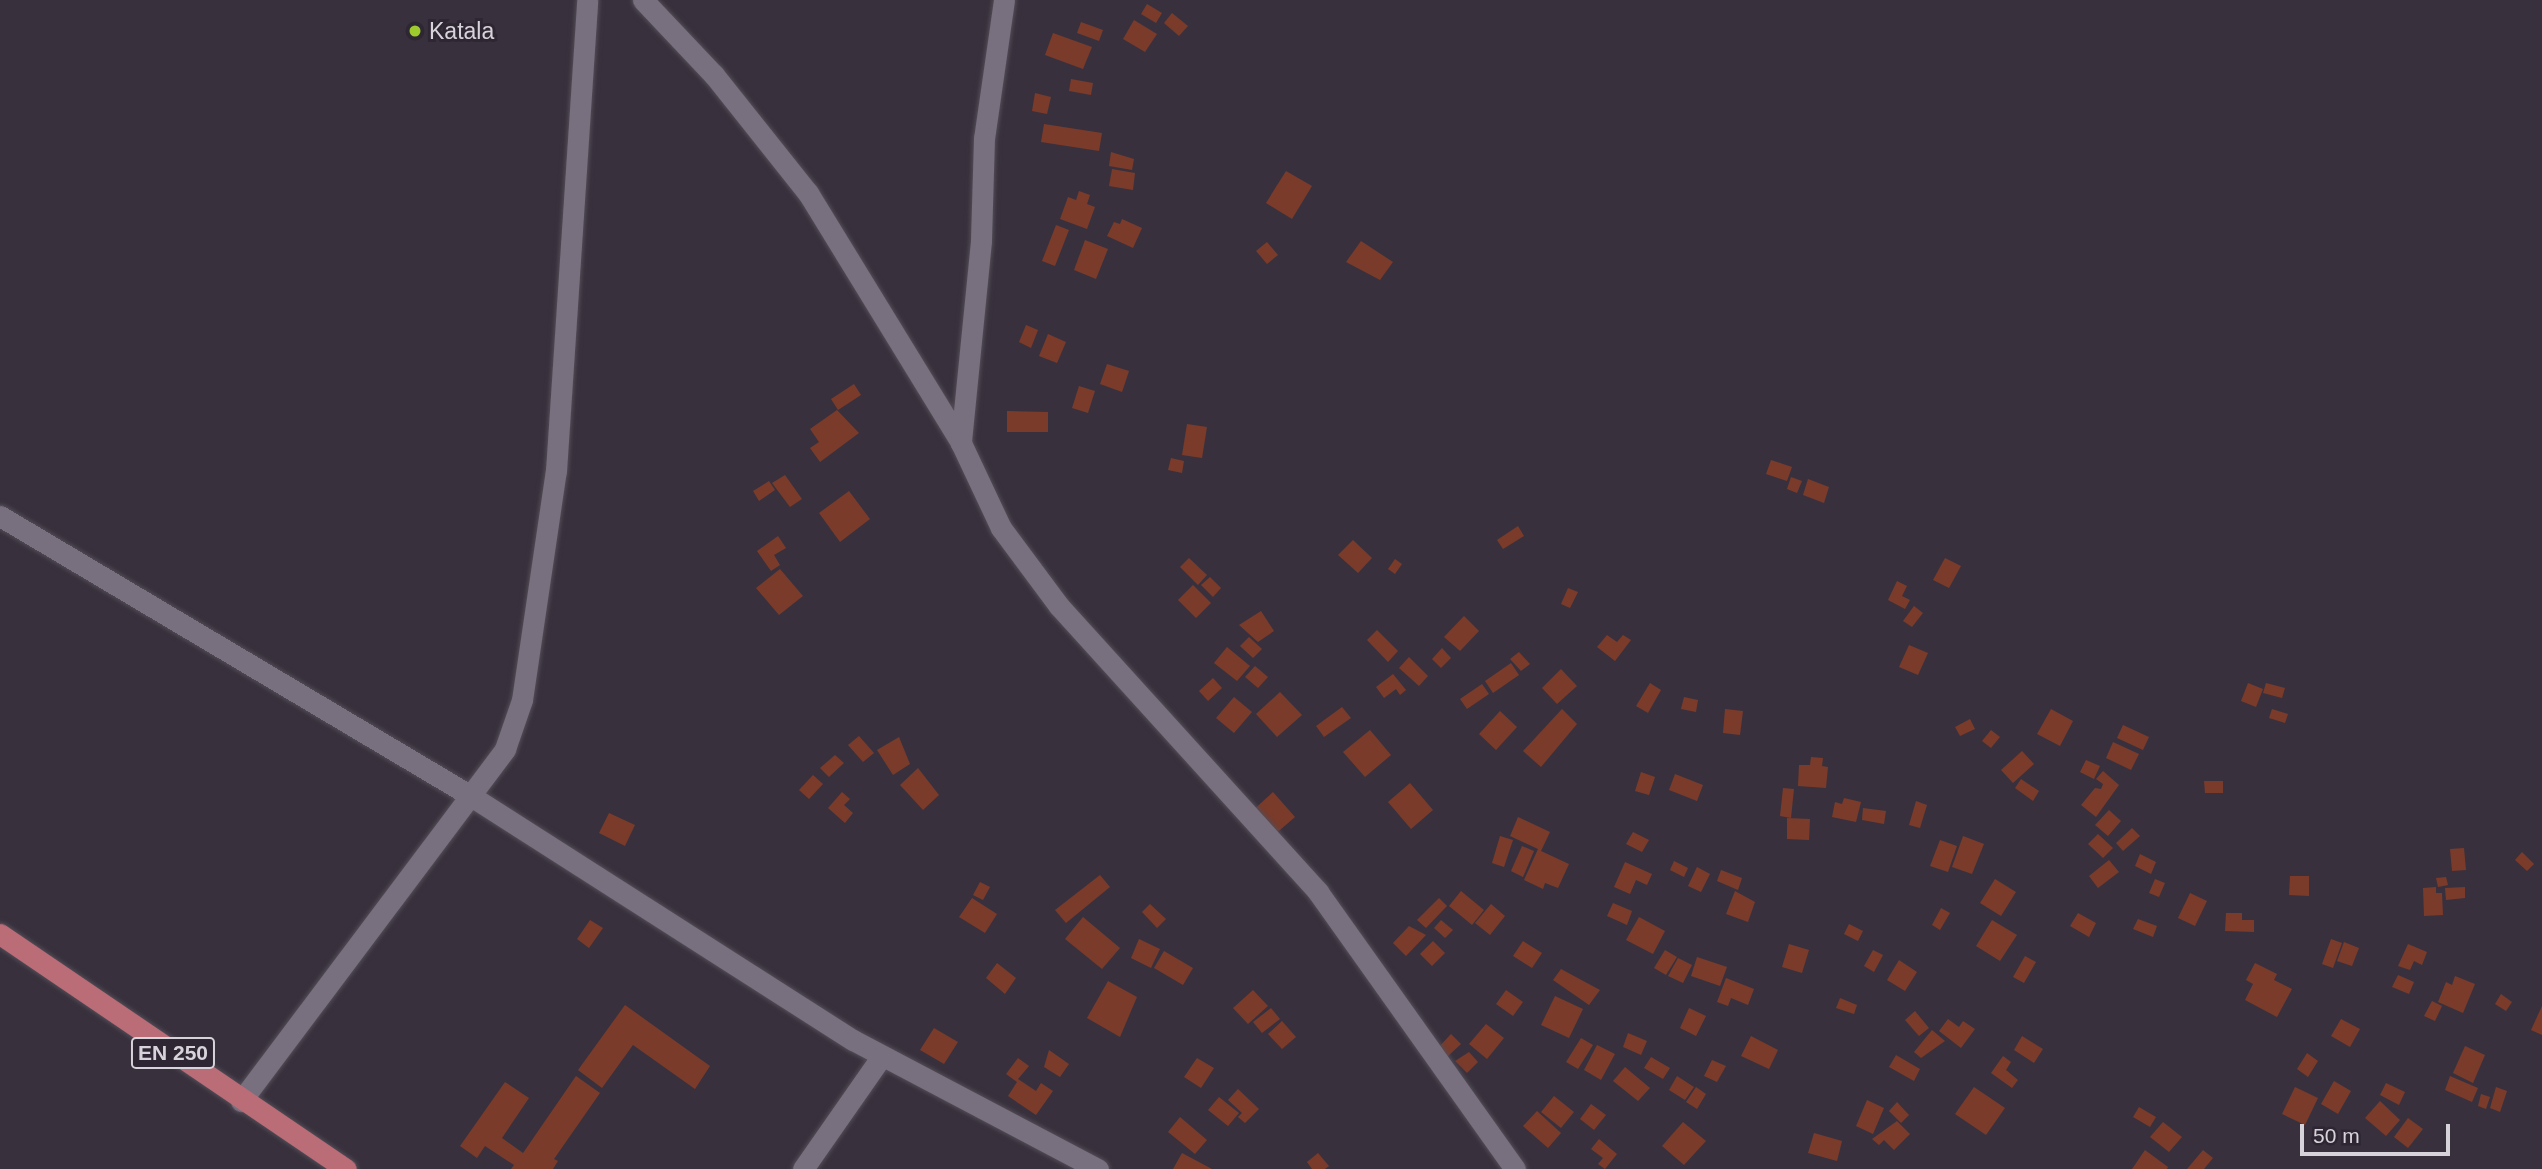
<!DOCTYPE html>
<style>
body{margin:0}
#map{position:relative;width:2542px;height:1169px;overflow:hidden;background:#38313d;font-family:Helvetica,sans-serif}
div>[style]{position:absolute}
.building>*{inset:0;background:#7a3b2b}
.roads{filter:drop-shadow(0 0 2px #534d57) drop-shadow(0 0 2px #534d57)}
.minor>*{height:21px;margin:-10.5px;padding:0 10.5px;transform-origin:10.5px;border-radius:10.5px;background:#78707e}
.major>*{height:21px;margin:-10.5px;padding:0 10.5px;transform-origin:10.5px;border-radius:10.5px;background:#ba6c77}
.dots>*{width:19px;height:19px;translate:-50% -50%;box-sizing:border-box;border:4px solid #2e2733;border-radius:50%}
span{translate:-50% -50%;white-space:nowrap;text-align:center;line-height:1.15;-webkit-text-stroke:6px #2e2733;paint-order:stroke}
.shield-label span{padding:2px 5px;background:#2e2733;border:2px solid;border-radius:5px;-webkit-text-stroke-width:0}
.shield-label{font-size:21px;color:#d7d3da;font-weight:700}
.poi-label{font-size:23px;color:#d7d3da}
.left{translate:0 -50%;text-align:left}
.scale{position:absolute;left:2300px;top:1124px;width:150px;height:32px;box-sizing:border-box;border:4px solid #d7d3da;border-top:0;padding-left:9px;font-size:21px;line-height:24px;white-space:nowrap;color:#d7d3da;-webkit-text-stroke:5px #2e2733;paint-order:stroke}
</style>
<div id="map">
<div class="building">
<i style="clip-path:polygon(1147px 4px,1162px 13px,1156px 23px,1141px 14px)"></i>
<i style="clip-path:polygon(1172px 13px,1188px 26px,1179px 36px,1164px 23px)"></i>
<i style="clip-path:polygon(1134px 20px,1157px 34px,1145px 52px,1123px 39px)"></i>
<i style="clip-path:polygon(1081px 22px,1103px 30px,1099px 41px,1077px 33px)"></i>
<i style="clip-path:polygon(1053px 33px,1092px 47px,1083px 69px,1045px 55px)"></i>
<i style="clip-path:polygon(1071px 79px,1093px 83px,1091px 95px,1069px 91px)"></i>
<i style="clip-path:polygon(1035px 93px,1051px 97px,1047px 114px,1032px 111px)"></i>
<i style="clip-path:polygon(1044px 124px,1102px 133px,1099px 151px,1041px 142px)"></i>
<i style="clip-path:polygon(1111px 152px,1134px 159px,1132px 170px,1109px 166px)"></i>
<i style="clip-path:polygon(1112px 169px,1135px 173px,1133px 190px,1109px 186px)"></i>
<i style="clip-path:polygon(1286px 171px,1312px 186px,1292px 219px,1266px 203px)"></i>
<i style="clip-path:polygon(1079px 191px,1090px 195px,1087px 204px,1095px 207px,1087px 229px,1060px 219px,1068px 197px,1076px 200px)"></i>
<i style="clip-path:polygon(1122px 219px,1142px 228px,1133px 248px,1107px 236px,1114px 222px,1120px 224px)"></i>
<i style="clip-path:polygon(1056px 225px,1069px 230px,1055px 266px,1042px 261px)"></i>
<i style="clip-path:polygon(1085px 240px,1108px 249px,1096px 279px,1074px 270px)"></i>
<i style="clip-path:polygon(1361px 241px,1393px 262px,1380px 280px,1346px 262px)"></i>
<i style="clip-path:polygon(1267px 242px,1278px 255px,1267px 264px,1256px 251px)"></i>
<i style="clip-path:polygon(1026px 325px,1038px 330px,1031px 348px,1019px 342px)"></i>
<i style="clip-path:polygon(1048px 334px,1066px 342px,1057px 363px,1039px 356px)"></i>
<i style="clip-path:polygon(1107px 364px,1129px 371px,1122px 392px,1100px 384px)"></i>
<i style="clip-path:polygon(854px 384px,861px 395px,838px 410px,831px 399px)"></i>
<i style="clip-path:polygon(1079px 386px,1095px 391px,1088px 413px,1072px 408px)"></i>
<i style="clip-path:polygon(837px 410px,859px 433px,820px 462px,810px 448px,819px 442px,810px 429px)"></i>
<i style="clip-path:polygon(1007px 411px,1048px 412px,1048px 432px,1007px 432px)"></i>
<i style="clip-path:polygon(1187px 424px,1207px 427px,1202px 458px,1182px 455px)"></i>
<i style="clip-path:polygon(1171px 458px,1184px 461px,1182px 473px,1168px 470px)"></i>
<i style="clip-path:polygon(1771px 460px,1792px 467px,1787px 481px,1766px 474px)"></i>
<i style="clip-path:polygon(785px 475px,802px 499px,790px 507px,772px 483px)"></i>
<i style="clip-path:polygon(1791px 477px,1802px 481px,1797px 493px,1787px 489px)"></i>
<i style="clip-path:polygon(1808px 479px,1829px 487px,1824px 503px,1803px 495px)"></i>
<i style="clip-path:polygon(769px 481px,775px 490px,759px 501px,753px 491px)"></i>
<i style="clip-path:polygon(849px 491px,870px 519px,840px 542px,819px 513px)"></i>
<i style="clip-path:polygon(1518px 526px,1524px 536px,1503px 549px,1497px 540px)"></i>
<i style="clip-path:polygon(778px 536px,786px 548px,774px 555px,780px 565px,771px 571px,757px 551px)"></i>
<i style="clip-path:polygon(1353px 540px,1372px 558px,1358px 573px,1338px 555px)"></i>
<i style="clip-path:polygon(1189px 558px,1207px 575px,1198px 585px,1180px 567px)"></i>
<i style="clip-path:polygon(1945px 558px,1961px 566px,1949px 588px,1933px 580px)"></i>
<i style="clip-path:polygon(1395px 559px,1402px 564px,1395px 574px,1388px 569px)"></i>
<i style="clip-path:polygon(780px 569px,803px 596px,779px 615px,756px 588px)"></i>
<i style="clip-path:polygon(1210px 577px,1221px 588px,1213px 597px,1201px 585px)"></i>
<i style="clip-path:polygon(1897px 581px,1907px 586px,1902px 596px,1910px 600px,1905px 609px,1888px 600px)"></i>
<i style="clip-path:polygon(1193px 585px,1211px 603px,1196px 618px,1178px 600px)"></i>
<i style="clip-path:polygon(1568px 588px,1578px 592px,1570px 608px,1561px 604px)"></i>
<i style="clip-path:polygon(1914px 606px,1923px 613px,1912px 627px,1903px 621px)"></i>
<i style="clip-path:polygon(1261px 611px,1274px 631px,1258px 642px,1239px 625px)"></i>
<i style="clip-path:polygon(1464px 616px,1479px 631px,1460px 651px,1444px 637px)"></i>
<i style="clip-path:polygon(1377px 630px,1398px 651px,1388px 662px,1367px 640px)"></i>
<i style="clip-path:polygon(1607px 635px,1617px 642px,1623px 635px,1631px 640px,1615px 661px,1597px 647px)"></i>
<i style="clip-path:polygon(1249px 637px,1262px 649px,1253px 658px,1240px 646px)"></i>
<i style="clip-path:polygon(1909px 645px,1928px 653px,1918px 675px,1899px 667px)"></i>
<i style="clip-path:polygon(1227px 647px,1250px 666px,1237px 681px,1214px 663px)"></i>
<i style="clip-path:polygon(1442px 648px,1451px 658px,1441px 668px,1432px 659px)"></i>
<i style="clip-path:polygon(1519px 652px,1530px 664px,1521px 671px,1510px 659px)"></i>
<i style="clip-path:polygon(1409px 657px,1428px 676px,1419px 686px,1399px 668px)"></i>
<i style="clip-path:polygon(1511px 663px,1519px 675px,1493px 693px,1485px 681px)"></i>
<i style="clip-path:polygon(1255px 666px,1268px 677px,1258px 688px,1245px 677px)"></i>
<i style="clip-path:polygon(1561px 669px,1577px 686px,1557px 704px,1542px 688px)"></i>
<i style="clip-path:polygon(1393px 674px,1406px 690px,1400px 695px,1396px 689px,1384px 698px,1376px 687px)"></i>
<i style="clip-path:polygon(1213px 678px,1222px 688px,1208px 701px,1199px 691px)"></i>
<i style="clip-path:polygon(1650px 683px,1661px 690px,1648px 713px,1636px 706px)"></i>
<i style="clip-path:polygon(2248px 683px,2263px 689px,2256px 707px,2241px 701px)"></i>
<i style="clip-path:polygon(2266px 683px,2285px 688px,2282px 698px,2263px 693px)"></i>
<i style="clip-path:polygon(1482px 684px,1489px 694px,1467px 709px,1460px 699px)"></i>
<i style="clip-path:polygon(1280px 692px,1302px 715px,1277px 737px,1256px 714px)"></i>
<i style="clip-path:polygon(1234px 697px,1252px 712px,1234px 733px,1216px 718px)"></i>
<i style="clip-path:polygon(1684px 697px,1698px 700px,1696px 712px,1681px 709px)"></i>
<i style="clip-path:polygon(1342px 707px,1351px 718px,1324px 737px,1316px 726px)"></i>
<i style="clip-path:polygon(1562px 709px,1577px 724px,1541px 767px,1523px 751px)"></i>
<i style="clip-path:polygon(1725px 709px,1743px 711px,1740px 735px,1723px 733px)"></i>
<i style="clip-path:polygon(2051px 709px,2073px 721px,2060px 746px,2037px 734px)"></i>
<i style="clip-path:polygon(2272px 709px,2288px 714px,2285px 723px,2269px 718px)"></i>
<i style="clip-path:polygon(1500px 711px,1517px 727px,1496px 750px,1479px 734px)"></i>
<i style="clip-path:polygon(1970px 719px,1975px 729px,1960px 736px,1955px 727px)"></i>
<i style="clip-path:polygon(2123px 725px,2149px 737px,2143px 750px,2117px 738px)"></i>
<i style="clip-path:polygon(1370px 730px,1391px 755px,1365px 777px,1343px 752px)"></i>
<i style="clip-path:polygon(1991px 730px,2000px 737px,1991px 748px,1982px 741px)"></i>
<i style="clip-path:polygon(859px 736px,874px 753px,863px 762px,848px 745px)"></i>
<i style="clip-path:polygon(899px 737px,910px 764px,893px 775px,877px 750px)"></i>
<i style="clip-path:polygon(2113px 742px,2139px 754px,2131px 770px,2106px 758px)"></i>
<i style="clip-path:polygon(2022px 751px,2034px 764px,2013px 783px,2001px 770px)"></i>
<i style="clip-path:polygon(835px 755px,844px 763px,829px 777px,820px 768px)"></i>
<i style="clip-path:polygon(1811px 757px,1823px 758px,1822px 766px,1828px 767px,1826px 788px,1798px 786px,1799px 765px,1810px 765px)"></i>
<i style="clip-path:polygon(2086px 760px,2100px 766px,2094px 779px,2080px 772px)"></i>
<i style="clip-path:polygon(918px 768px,939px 795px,923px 810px,900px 785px)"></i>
<i style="clip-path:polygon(2103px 771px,2119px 785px,2096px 817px,2081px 805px,2095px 788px,2101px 789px,2103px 784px,2096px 779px)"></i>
<i style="clip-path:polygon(1641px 772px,1655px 777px,1649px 795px,1635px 791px)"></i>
<i style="clip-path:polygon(1675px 774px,1703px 785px,1697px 801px,1669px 790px)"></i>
<i style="clip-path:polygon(813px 775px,823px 784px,809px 799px,799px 790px)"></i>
<i style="clip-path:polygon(2021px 779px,2039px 791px,2033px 801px,2015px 788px)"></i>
<i style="clip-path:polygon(2204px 781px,2223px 781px,2223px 793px,2205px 793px)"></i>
<i style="clip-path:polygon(1410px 783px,1433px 810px,1411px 829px,1388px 802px)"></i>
<i style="clip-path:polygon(1783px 788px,1794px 789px,1791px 818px,1780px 816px)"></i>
<i style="clip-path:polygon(842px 792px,850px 799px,844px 805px,853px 813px,845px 823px,828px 808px)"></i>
<i style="clip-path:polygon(1273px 792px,1295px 817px,1272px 837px,1250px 813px)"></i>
<i style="clip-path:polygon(1844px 798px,1861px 802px,1856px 822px,1832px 817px,1835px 802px,1842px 804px)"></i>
<i style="clip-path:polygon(1916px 801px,1927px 805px,1920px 828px,1909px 825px)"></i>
<i style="clip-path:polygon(1863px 808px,1886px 811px,1884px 824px,1862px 820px)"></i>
<i style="clip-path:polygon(2109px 810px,2121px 821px,2108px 836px,2095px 825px)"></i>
<i style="clip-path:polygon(609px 813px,635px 825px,625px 846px,599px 833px)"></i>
<i style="clip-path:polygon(1518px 817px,1550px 832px,1541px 851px,1569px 864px,1558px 888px,1545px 883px,1543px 889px,1524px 880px,1538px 849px,1510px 836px)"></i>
<i style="clip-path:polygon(1787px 818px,1810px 819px,1809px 840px,1787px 839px)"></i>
<i style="clip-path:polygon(2132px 828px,2140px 836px,2123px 851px,2116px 843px)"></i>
<i style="clip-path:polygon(1633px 832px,1649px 840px,1642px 852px,1626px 844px)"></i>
<i style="clip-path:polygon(2098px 834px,2113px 848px,2103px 858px,2088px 844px)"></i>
<i style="clip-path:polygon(1500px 836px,1513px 840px,1504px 867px,1492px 863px)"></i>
<i style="clip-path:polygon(1963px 836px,1984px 844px,1972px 874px,1952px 867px)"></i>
<i style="clip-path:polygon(1940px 840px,1957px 846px,1948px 872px,1930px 866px)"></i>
<i style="clip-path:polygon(1522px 846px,1534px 851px,1523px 877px,1511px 871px)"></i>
<i style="clip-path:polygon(2464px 848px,2466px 870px,2452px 871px,2450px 849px)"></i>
<i style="clip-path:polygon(2522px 852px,2534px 864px,2527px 871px,2515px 860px)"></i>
<i style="clip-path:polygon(2140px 854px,2156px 862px,2151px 874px,2135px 866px)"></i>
<i style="clip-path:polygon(2109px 860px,2119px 872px,2098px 888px,2089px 876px)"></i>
<i style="clip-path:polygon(1674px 861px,1688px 868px,1684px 877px,1670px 870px)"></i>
<i style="clip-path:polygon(1625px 862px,1652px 874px,1647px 885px,1636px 880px,1630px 894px,1614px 887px)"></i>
<i style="clip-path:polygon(1697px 867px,1710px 874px,1701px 892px,1688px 886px)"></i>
<i style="clip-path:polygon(1721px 870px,1742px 878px,1738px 890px,1717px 881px)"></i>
<i style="clip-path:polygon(1100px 875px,1110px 887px,1066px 923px,1055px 910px)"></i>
<i style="clip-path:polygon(2290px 876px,2309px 876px,2309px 896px,2289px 895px)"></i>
<i style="clip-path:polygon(2446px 877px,2448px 885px,2438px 887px,2436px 878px)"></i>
<i style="clip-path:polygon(1995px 879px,2016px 892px,2001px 916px,1980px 903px)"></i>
<i style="clip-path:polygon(2155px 879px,2165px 883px,2159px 897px,2149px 893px)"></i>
<i style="clip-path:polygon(980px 882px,990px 887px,983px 900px,973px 895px)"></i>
<i style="clip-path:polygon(2436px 887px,2436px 893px,2442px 893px,2443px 915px,2424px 916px,2423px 888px)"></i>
<i style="clip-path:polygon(2465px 887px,2465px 898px,2446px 900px,2445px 888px)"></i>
<i style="clip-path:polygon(1461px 891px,1484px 910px,1472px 925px,1449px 906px)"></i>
<i style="clip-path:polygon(1735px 891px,1755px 902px,1748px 922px,1726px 914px)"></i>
<i style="clip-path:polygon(2190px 893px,2207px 901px,2195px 926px,2178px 918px)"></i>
<i style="clip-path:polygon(972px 898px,997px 914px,985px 933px,959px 917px)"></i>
<i style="clip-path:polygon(1439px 898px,1447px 906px,1426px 928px,1417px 920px)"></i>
<i style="clip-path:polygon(1613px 903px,1632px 911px,1627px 925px,1607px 916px)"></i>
<i style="clip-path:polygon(1150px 904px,1166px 919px,1157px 928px,1142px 912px)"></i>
<i style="clip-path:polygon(1491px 904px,1505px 916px,1490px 935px,1475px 923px)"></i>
<i style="clip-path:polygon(1941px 908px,1950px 913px,1940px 930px,1932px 925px)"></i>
<i style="clip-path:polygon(2078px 913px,2096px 923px,2089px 937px,2070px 926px)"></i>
<i style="clip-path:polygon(2226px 913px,2242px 913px,2242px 920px,2254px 920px,2254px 932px,2225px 931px)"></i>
<i style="clip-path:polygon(1083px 917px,1120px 948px,1102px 969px,1065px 939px)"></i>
<i style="clip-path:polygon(1639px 917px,1665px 931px,1653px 954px,1626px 940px)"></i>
<i style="clip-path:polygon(2138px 919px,2157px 926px,2153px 937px,2133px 929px)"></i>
<i style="clip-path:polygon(590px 920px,603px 928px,589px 948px,577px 939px)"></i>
<i style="clip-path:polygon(1441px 920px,1453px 930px,1445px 938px,1434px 928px)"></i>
<i style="clip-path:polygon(1992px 920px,2017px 935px,2000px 961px,1976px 946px)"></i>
<i style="clip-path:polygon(1849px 924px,1863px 931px,1858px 941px,1844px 934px)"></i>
<i style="clip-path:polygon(1409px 926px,1426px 935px,1406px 956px,1393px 943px)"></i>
<i style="clip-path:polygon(1139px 939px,1160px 949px,1151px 968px,1131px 958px)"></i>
<i style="clip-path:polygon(2331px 939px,2342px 943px,2333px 968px,2322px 964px)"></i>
<i style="clip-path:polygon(1433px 941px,1445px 953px,1432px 966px,1420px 954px)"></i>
<i style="clip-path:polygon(1523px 941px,1542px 953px,1532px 968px,1513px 956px)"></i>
<i style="clip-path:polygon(2344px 942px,2359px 948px,2352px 966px,2337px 961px)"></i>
<i style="clip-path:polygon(1789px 944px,1809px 950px,1802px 973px,1782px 967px)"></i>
<i style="clip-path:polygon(2408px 944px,2427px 952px,2422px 965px,2414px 961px,2410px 970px,2398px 966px)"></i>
<i style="clip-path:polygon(1665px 950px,1677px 957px,1666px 975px,1654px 968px)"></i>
<i style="clip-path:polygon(1873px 950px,1883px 955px,1874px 972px,1864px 966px)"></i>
<i style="clip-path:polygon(1164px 951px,1193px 968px,1183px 985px,1154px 968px)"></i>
<i style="clip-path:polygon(2025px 956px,2036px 962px,2024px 983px,2013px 977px)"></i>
<i style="clip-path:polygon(1697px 957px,1727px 967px,1720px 986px,1691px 976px)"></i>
<i style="clip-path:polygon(1678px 958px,1692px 965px,1683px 983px,1668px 976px)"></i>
<i style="clip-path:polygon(1899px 960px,1917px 972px,1905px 991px,1887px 980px)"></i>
<i style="clip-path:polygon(997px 963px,1016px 978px,1005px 994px,986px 978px)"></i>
<i style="clip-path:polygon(2255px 963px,2277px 974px,2274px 980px,2292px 989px,2277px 1017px,2245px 1000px,2253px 984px,2246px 980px)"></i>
<i style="clip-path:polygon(1561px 969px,1600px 990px,1589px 1005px,1553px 980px)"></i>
<i style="clip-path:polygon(2398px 975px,2414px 982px,2409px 994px,2392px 987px)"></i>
<i style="clip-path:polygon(2455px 976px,2475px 984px,2463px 1013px,2438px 1002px,2446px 982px,2452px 985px)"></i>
<i style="clip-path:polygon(1726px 978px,1754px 989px,1748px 1005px,1731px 998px,1728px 1006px,1717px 1002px)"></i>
<i style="clip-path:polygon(1108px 981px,1137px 997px,1120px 1037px,1087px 1018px)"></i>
<i style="clip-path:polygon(1253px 990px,1268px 1006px,1248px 1024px,1233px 1008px)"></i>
<i style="clip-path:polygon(1506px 990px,1523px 1002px,1513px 1016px,1496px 1004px)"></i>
<i style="clip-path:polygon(2501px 994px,2512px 1002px,2506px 1011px,2495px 1004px)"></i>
<i style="clip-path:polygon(1555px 996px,1583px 1009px,1569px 1038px,1541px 1025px)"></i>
<i style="clip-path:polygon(1840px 998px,1857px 1005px,1854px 1014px,1836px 1008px)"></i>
<i style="clip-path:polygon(2432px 1001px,2442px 1006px,2435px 1021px,2424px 1016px)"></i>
<i style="clip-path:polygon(625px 1005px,710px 1066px,695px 1089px,633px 1045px,602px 1088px,578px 1070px)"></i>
<i style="clip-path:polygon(2542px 1006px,2542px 1035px,2531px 1030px)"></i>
<i style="clip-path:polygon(1271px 1008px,1280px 1019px,1262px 1033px,1253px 1022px)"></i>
<i style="clip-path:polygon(1689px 1008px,1706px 1016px,1696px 1036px,1680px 1028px)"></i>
<i style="clip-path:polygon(1915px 1011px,1929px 1028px,1919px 1036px,1905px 1020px)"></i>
<i style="clip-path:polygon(1948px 1019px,1959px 1027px,1963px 1021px,1975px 1029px,1961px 1048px,1939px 1031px)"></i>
<i style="clip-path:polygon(2341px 1019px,2360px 1029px,2350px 1047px,2331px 1036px)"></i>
<i style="clip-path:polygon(1282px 1021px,1296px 1037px,1282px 1049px,1268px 1034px)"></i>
<i style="clip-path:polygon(1486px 1024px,1504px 1038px,1487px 1059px,1469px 1044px)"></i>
<i style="clip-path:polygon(934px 1028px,958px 1042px,944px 1064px,920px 1050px)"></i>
<i style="clip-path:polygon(1932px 1030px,1945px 1041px,1921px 1058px,1914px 1052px)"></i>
<i style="clip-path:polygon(1628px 1033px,1647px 1041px,1641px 1055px,1623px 1047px)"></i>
<i style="clip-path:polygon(1451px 1034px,1461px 1044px,1446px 1058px,1437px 1049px)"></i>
<i style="clip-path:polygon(1751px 1036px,1778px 1050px,1769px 1069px,1741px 1056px)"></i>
<i style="clip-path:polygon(2022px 1036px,2043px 1049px,2034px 1063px,2014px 1050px)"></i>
<i style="clip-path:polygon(1581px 1038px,1593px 1045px,1578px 1069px,1566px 1062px)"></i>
<i style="clip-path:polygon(1597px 1045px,1615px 1054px,1601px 1080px,1584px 1070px)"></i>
<i style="clip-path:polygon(2465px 1046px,2485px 1055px,2473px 1083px,2453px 1073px)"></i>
<i style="clip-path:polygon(1049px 1050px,1069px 1064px,1060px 1077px,1044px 1067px)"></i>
<i style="clip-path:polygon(1469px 1052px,1478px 1062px,1467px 1073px,1455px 1061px)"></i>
<i style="clip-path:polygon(2307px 1053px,2318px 1061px,2308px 1077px,2297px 1069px)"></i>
<i style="clip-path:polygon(1896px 1055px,1920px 1069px,1914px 1081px,1889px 1067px)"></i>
<i style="clip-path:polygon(2003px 1056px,2011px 1062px,2006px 1070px,2018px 1080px,2012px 1088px,1991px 1073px)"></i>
<i style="clip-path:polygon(1651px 1057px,1670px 1068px,1663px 1079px,1644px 1068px)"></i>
<i style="clip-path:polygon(1018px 1058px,1029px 1066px,1018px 1079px,1036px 1091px,1041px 1083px,1053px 1091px,1036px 1115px,1008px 1096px,1017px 1082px,1006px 1074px)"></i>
<i style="clip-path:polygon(1197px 1058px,1214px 1068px,1201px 1088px,1184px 1077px)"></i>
<i style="clip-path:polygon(1712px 1060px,1726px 1066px,1717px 1082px,1704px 1076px)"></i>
<i style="clip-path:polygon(1625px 1067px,1650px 1088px,1638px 1101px,1613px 1081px)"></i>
<i style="clip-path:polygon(576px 1076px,600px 1093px,554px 1159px,558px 1161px,553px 1169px,511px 1169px,514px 1165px,485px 1146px,477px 1158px,460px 1146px,505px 1082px,529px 1098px,502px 1138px,523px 1153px)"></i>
<i style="clip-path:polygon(1677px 1076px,1694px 1087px,1685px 1100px,1669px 1090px)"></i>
<i style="clip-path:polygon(2450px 1076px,2478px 1088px,2472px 1102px,2445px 1090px)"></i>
<i style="clip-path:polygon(2334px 1081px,2351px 1091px,2338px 1114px,2321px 1104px)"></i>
<i style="clip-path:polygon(2386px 1083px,2405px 1092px,2399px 1105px,2380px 1095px)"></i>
<i style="clip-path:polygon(1696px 1087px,1706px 1094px,1697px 1109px,1686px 1102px)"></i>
<i style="clip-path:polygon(1974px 1087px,2005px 1108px,1986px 1135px,1955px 1114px)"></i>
<i style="clip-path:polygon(2295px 1087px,2318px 1098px,2305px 1125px,2282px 1114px)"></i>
<i style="clip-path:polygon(2496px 1087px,2507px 1091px,2500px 1112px,2490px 1108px)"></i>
<i style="clip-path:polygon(1238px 1089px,1259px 1109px,1245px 1123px,1238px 1117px,1242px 1113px,1228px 1100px)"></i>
<i style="clip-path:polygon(2481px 1094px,2490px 1097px,2486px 1109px,2478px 1106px)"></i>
<i style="clip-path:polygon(1554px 1096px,1574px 1112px,1561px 1128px,1541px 1112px)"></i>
<i style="clip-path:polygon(1219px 1097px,1239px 1113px,1228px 1126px,1208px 1110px)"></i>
<i style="clip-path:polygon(1867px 1100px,1884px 1108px,1873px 1134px,1856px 1126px)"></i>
<i style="clip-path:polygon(2380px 1101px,2400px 1120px,2386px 1136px,2365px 1118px)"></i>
<i style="clip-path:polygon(1897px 1102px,1909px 1115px,1901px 1123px,1889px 1111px)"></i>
<i style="clip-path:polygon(1591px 1104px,1606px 1115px,1594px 1130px,1580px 1119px)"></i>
<i style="clip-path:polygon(2139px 1107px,2156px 1117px,2150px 1127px,2133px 1117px)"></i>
<i style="clip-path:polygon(1537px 1111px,1561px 1133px,1548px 1148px,1523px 1126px)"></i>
<i style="clip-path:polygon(1180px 1117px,1207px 1140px,1195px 1154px,1168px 1132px)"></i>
<i style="clip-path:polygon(2408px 1118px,2423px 1129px,2408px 1148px,2394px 1137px)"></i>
<i style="clip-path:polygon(1897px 1121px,1910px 1134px,1894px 1150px,1884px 1140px,1879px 1145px,1872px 1139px)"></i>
<i style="clip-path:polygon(1683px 1122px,1706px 1141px,1684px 1165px,1662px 1146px)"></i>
<i style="clip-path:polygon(2163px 1122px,2182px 1137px,2169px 1152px,2150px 1137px)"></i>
<i style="clip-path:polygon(1814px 1133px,1842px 1141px,1837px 1161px,1808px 1153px)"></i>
<i style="clip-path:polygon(1599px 1139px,1617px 1154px,1605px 1169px,1598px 1164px,1603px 1158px,1591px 1149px)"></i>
<i style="clip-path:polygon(2145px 1150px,2168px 1167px,2167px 1169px,2132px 1169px)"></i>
<i style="clip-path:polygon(2203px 1150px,2213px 1158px,2204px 1169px,2187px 1169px)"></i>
<i style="clip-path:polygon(1182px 1153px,1212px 1169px,1173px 1169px)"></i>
<i style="clip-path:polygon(1318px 1153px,1329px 1166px,1325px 1169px,1312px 1169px,1307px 1162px)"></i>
</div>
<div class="roads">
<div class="minor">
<i style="left:643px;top:0;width:103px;rotate:46.6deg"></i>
<i style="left:714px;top:75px;width:151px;rotate:51.5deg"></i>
<i style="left:808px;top:193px;width:293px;rotate:58.5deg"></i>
<i style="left:1004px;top:0;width:139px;rotate:98.2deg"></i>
<i style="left:984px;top:138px;width:103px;rotate:91.7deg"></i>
<i style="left:981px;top:241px;width:203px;rotate:95.7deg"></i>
<i style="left:961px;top:443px;width:94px;rotate:64.8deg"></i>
<i style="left:1001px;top:528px;width:97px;rotate:53.4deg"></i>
<i style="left:1059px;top:606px;width:386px;rotate:47.8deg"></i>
<i style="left:1318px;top:892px;width:340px;rotate:54.6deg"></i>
<i style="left:0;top:516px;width:548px;rotate:30.73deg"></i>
<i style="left:471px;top:796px;width:453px;rotate:32.6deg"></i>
<i style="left:853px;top:1040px;width:277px;rotate:27.8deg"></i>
<i style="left:241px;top:1101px;width:440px;rotate:-53.1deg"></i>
<i style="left:505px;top:749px;width:52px;rotate:-70.9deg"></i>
<i style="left:522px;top:700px;width:232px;rotate:-81.6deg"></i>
<i style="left:556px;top:471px;width:472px;rotate:-86.2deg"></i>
<i style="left:803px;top:1169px;width:136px;rotate:-55.1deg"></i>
</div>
<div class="major">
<i style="left:0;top:934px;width:418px;rotate:34.2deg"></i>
</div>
</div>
<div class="dots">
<i style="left:415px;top:31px;background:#9eca2e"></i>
</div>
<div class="shield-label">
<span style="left:173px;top:1053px">EN 250</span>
</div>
<div class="poi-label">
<span class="left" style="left:429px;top:31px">Katala</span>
</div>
<div class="scale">50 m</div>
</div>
